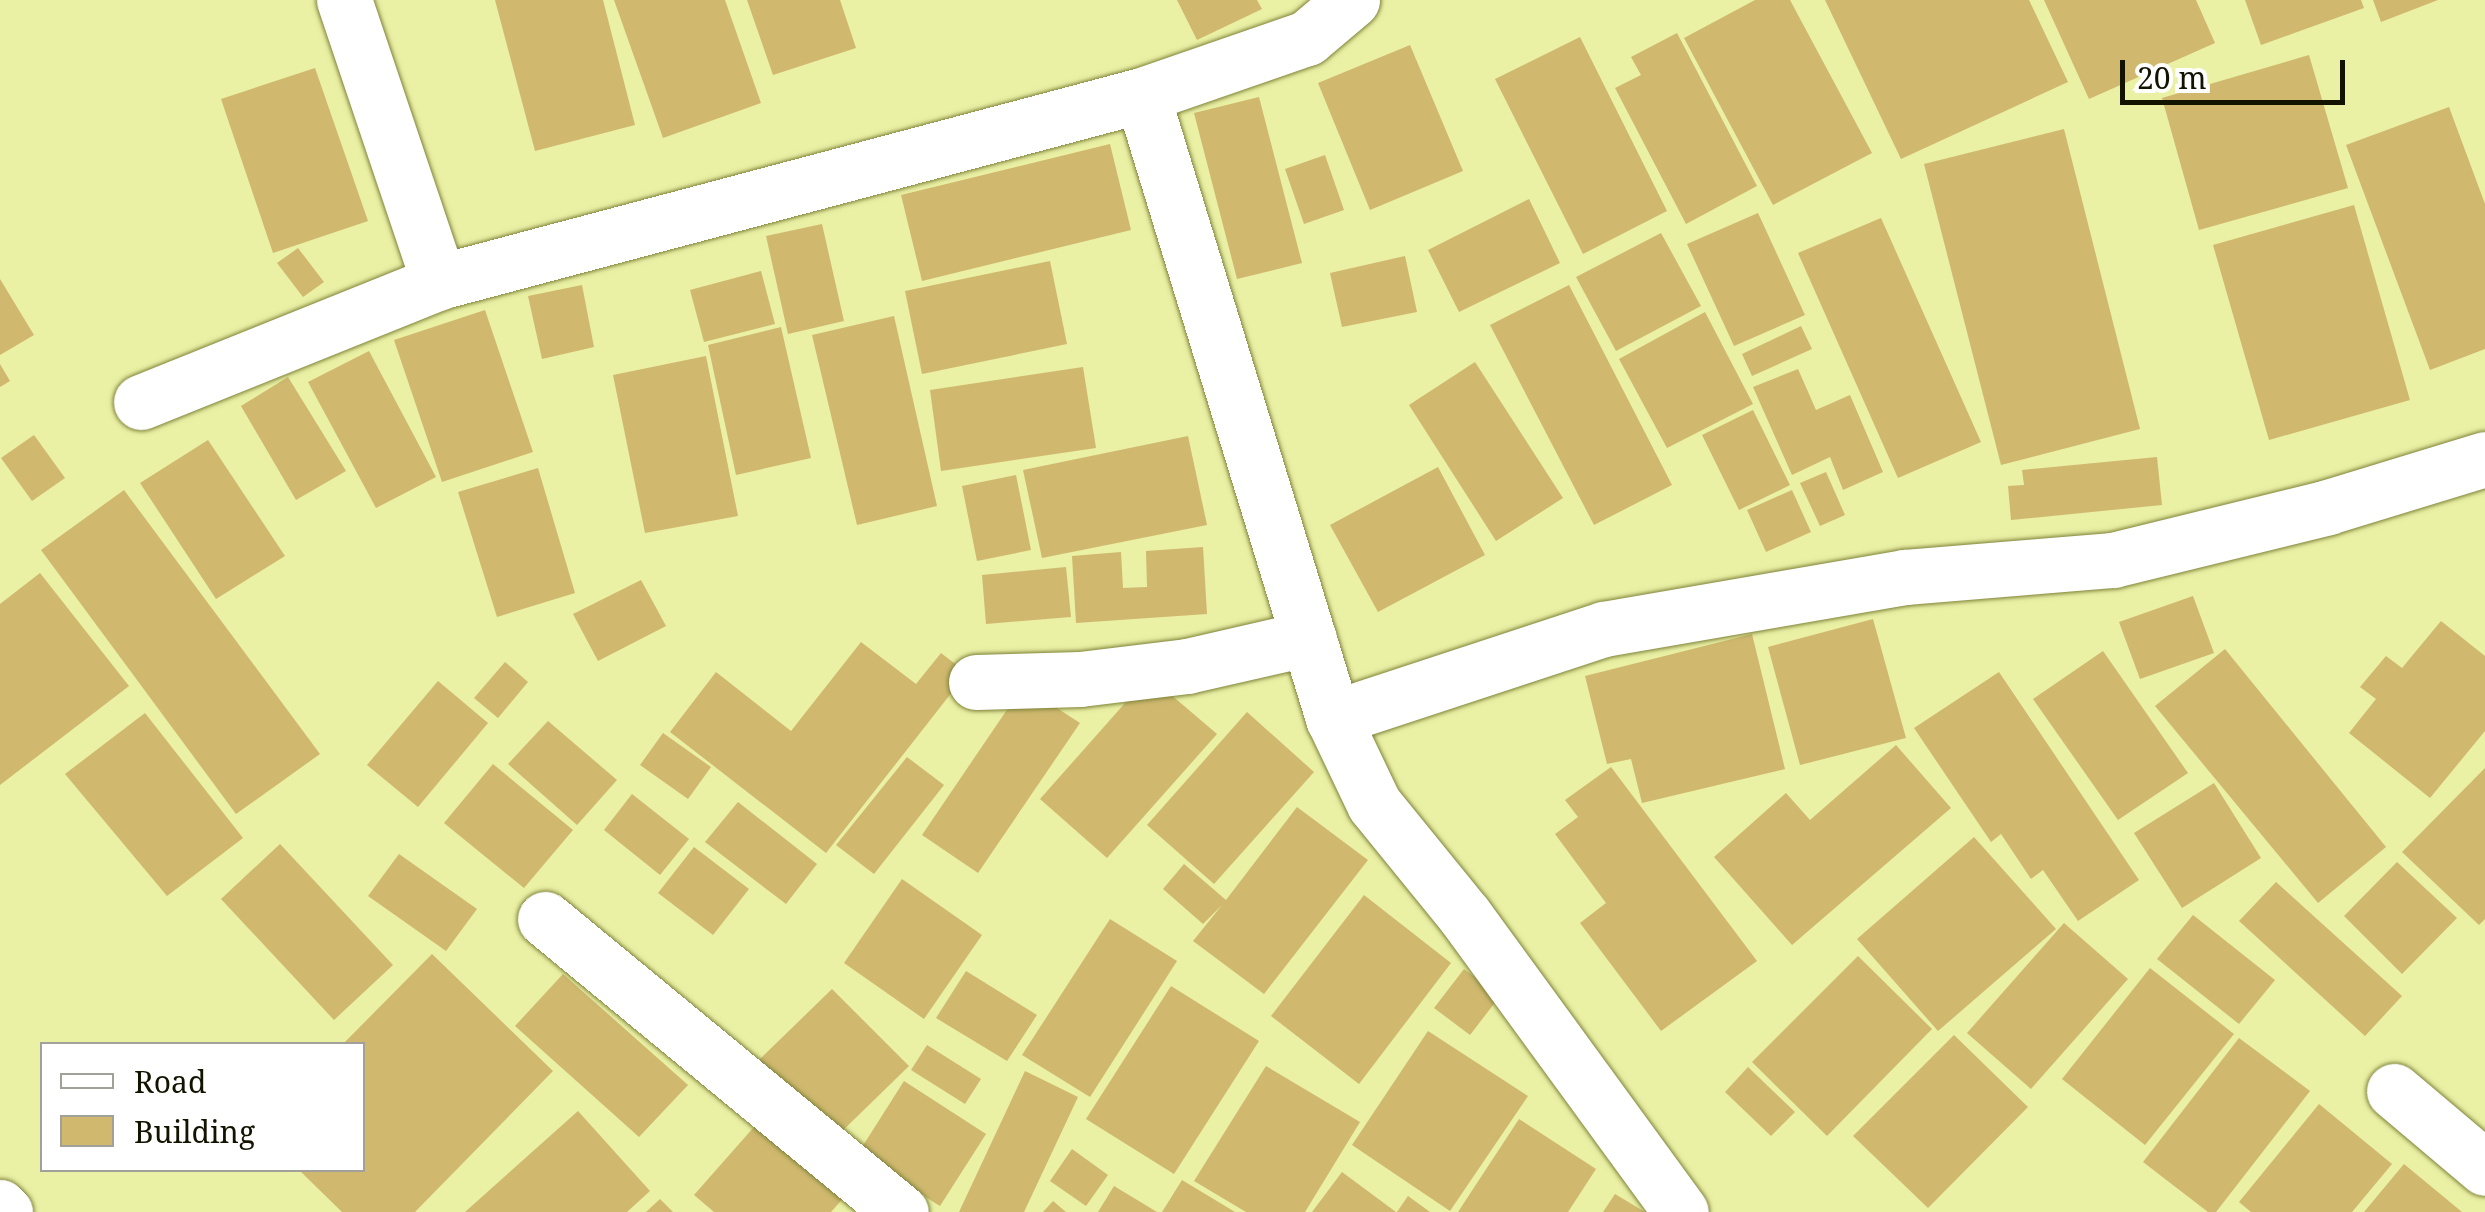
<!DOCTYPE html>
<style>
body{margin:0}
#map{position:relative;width:2485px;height:1212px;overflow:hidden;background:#eaf0a4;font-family:"Noto Serif",serif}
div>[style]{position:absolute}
.building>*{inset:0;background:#d0b86f}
.roads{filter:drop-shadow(0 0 2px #7f833a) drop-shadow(0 0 2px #7f833a)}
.street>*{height:55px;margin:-27.5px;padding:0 27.5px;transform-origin:27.5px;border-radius:27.5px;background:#fff}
span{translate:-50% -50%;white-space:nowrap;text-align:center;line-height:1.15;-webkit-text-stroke:8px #fff;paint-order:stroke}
.legend{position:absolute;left:40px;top:1042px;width:325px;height:130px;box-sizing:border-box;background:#fff;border:2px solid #a1a199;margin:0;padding:12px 18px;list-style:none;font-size:30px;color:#131400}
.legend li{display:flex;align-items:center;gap:20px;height:50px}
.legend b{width:50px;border:2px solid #a1a199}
.scale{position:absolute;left:2120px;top:60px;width:225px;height:45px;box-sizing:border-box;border:5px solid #131400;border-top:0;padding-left:12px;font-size:30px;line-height:35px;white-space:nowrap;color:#131400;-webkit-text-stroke:8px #fff;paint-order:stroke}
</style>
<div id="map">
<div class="building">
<i style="clip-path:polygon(495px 0,603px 0,635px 125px,535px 151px)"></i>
<i style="clip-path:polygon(614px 0,725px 0,761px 103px,663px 138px)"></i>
<i style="clip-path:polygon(747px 0,840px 0,856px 48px,773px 75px)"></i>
<i style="clip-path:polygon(1177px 0,1257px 0,1262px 9px,1197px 40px)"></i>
<i style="clip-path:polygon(1755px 0,1790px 0,1872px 153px,1773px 205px,1684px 38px)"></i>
<i style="clip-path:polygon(1825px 0,2029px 0,2068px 82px,1901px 159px)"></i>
<i style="clip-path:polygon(2044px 0,2196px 0,2215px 43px,2089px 99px)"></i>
<i style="clip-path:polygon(2245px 0,2361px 0,2364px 8px,2261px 45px)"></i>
<i style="clip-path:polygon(2373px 0,2438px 0,2381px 22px)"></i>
<i style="clip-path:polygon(1677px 33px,1757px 186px,1686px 224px,1615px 88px,1641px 75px,1631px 57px)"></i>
<i style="clip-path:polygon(1580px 37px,1667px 211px,1583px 254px,1495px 79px)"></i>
<i style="clip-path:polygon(1410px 45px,1463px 171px,1370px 210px,1318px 83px)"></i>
<i style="clip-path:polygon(2309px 55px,2348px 188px,2199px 230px,2162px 98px)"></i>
<i style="clip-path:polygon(315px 68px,368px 221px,273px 253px,221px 99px)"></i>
<i style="clip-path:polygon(1259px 97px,1302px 263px,1237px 279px,1194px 113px)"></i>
<i style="clip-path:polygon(2449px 107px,2485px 204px,2485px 349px,2430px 370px,2346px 145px)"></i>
<i style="clip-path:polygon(2064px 129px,2140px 429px,2001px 465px,1924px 164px)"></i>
<i style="clip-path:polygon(1110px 144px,1131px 230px,922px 281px,901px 195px)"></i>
<i style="clip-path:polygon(1325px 155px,1344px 210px,1304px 224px,1285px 169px)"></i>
<i style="clip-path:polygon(1529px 199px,1560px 263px,1459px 312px,1428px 250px)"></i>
<i style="clip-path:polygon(2354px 205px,2410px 400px,2269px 440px,2213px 245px)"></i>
<i style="clip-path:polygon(1758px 213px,1805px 315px,1734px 346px,1687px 244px)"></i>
<i style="clip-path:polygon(1881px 218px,1981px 442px,1898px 478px,1798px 253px)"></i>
<i style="clip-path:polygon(822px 224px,844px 321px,788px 334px,766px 236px)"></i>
<i style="clip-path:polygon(1661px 233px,1701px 306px,1616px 351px,1576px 277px)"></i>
<i style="clip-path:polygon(298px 248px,324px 282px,303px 297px,277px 263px)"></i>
<i style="clip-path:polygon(1405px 256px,1417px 312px,1342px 327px,1330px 273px)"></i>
<i style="clip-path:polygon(1050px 261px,1067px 344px,922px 374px,905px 291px)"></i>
<i style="clip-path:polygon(761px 271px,775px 324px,704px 342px,690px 290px)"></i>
<i style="clip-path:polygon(0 279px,34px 335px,0 355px)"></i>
<i style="clip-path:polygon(582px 285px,594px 347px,542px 359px,528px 296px)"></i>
<i style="clip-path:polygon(1569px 285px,1672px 485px,1594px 525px,1490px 325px)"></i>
<i style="clip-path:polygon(485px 310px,533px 452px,442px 482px,394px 340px)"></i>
<i style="clip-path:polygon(1705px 312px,1753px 404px,1667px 448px,1619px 359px)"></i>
<i style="clip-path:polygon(894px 316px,937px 506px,857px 525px,812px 335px)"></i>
<i style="clip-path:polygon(1801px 326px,1812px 349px,1752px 376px,1742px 354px)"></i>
<i style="clip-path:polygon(781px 327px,811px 458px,736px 475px,708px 345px)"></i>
<i style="clip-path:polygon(369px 351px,436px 477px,376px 508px,308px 382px)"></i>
<i style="clip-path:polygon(706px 356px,738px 516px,645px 533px,613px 375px)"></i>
<i style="clip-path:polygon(1475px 362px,1563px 498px,1496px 541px,1409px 405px)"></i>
<i style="clip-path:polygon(0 364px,10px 381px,0 387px)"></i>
<i style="clip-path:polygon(1083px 367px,1096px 448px,941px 471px,930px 390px)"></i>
<i style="clip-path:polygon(1798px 369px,1816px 410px,1850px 395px,1883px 472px,1843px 490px,1830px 457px,1792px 475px,1753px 387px)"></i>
<i style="clip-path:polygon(288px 377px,346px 471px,296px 500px,241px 406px)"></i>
<i style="clip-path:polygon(1753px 410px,1790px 485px,1739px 510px,1702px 435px)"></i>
<i style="clip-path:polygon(34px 435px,65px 478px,32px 501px,1px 458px)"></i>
<i style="clip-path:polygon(1188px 436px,1207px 525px,1042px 558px,1023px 470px)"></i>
<i style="clip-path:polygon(208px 440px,285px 556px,216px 599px,140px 483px)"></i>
<i style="clip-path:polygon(2157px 457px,2162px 505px,2011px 520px,2008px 486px,2024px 485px,2022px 470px)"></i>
<i style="clip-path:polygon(1438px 467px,1485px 555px,1378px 612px,1330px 525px)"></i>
<i style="clip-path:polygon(538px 468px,575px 593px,497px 617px,458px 492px)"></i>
<i style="clip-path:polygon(1826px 472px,1845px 515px,1820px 526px,1800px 483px)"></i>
<i style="clip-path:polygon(1016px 475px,1031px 550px,977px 561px,962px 486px)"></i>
<i style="clip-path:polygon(124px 490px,320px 754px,236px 814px,41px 550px)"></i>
<i style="clip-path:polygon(1792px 490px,1811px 532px,1766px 552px,1747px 510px)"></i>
<i style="clip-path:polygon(1203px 547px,1207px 614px,1076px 623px,1072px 556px,1121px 552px,1123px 588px,1147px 587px,1146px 551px)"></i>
<i style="clip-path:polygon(1066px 567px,1071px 617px,986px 624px,982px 575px)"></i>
<i style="clip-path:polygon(40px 573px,129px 686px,0 785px,0 604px)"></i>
<i style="clip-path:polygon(641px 580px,666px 626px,598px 661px,573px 614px)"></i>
<i style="clip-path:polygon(2193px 596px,2214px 653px,2140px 679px,2119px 622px)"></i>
<i style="clip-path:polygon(1873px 619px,1906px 738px,1800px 765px,1768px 647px)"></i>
<i style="clip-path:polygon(2441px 621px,2485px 656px,2485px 731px,2430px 798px,2349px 733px,2376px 699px,2360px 687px,2386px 656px,2402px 668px)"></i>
<i style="clip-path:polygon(1752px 634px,1785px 769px,1642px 803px,1631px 759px,1607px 764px,1585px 676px)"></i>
<i style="clip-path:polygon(861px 642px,916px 684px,941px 653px,967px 673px,826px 853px,670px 732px,716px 672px,791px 731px)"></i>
<i style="clip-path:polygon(2225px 649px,2386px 847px,2318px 903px,2155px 706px)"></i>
<i style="clip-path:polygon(2103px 651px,2188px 773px,2118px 820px,2033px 699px)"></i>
<i style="clip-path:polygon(505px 662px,528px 682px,498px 718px,474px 698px)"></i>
<i style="clip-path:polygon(1999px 672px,2139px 880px,2078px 921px,2043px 870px,2031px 879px,2001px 834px,1991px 842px,1914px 728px)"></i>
<i style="clip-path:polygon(1149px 676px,1217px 734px,1107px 858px,1040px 799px)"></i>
<i style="clip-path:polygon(438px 681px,488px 723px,418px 807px,367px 765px)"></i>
<i style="clip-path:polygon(1023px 686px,1080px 723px,978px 873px,922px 835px)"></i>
<i style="clip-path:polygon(1247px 712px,1314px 772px,1214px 884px,1147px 825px)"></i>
<i style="clip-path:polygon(145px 713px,243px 838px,167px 896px,65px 774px)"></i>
<i style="clip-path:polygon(548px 721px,617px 780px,577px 825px,508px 764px)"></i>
<i style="clip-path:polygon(663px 733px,711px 767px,688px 799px,640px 765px)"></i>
<i style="clip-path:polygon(1896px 745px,1951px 808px,1792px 945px,1714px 857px,1786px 793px,1810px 820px)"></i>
<i style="clip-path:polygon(907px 757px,944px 785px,874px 874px,836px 845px)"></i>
<i style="clip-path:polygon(493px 764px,573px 830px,524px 888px,444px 823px)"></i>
<i style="clip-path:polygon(1611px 767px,1757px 961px,1661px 1031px,1580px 923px,1606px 903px,1555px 834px,1578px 817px,1565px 800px)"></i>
<i style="clip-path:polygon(2485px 768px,2485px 919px,2479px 925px,2402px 852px)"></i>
<i style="clip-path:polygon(2214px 783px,2261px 858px,2182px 908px,2134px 833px)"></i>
<i style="clip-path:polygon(632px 794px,689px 839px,660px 875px,604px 830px)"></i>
<i style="clip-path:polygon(738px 802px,817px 864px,786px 904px,705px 842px)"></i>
<i style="clip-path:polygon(1297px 807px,1368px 860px,1264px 994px,1193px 941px,1222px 905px,1203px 924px,1163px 889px,1184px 864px,1226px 900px)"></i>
<i style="clip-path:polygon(1974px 837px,2056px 929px,1938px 1031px,1857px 939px)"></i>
<i style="clip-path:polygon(280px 844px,393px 965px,334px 1020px,221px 899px)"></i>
<i style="clip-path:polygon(694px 847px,749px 889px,713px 935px,658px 893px)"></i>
<i style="clip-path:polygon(399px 854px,477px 909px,446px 951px,368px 896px)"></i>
<i style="clip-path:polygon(2397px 862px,2457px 918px,2402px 974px,2344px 916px)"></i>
<i style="clip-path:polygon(902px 879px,982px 935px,924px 1019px,844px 963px)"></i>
<i style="clip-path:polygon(2276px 882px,2402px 996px,2365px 1036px,2239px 921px)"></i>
<i style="clip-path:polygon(1364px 895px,1451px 963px,1359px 1084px,1271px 1016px)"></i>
<i style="clip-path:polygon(2193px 915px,2275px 980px,2239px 1024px,2157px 959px)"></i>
<i style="clip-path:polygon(1110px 919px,1177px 961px,1090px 1097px,1022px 1055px)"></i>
<i style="clip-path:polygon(2064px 923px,2128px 979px,2031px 1089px,1967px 1033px)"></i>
<i style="clip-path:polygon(432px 954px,553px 1071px,415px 1212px,342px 1212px,299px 1170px,362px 1170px,362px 1044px,343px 1044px)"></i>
<i style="clip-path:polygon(1858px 956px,1932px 1029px,1827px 1136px,1752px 1062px)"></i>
<i style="clip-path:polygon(2150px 968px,2234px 1034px,2145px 1145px,2062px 1079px)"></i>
<i style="clip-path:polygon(1464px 969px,1500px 996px,1470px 1035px,1434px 1008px)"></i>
<i style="clip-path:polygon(966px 971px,1037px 1015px,1007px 1061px,936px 1018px)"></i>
<i style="clip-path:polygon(563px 974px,688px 1085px,639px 1137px,515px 1026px)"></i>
<i style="clip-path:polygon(1171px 986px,1259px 1041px,1174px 1174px,1086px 1119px)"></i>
<i style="clip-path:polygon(832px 989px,909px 1066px,834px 1139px,758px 1061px)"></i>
<i style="clip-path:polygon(1428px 1031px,1528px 1096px,1450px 1211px,1352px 1145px)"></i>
<i style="clip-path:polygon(1954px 1035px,2028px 1107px,1928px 1208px,1853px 1136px)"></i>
<i style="clip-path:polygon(2239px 1038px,2310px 1091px,2216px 1212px,2208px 1212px,2143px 1162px)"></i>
<i style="clip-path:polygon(927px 1045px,981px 1079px,965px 1104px,911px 1070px)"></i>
<i style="clip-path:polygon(1266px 1066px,1360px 1122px,1305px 1212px,1246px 1212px,1194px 1181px)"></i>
<i style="clip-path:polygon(1748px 1067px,1795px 1112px,1771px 1136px,1725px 1092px)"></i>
<i style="clip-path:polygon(1025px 1071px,1078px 1097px,1024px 1212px,959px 1212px)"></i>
<i style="clip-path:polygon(904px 1081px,986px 1134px,940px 1206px,857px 1155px)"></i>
<i style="clip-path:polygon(2319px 1104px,2392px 1164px,2352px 1212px,2251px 1212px,2239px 1202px)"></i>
<i style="clip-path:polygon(578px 1111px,650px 1191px,627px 1212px,465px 1212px)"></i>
<i style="clip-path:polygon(761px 1119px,847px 1194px,831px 1212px,714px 1212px,694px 1195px)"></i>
<i style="clip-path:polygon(1519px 1119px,1596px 1169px,1568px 1212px,1458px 1212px)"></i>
<i style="clip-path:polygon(1072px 1149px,1108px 1175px,1086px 1206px,1050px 1181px)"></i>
<i style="clip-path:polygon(2404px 1164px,2462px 1212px,2364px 1212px)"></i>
<i style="clip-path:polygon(1342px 1172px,1396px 1212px,1312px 1212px)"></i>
<i style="clip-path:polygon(1182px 1180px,1235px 1212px,1162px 1212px)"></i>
<i style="clip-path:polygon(1114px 1186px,1157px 1212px,1098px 1212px)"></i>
<i style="clip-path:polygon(1615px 1194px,1645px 1212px,1603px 1212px)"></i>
<i style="clip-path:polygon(1408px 1196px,1430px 1212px,1397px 1212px)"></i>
<i style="clip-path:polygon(660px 1199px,673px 1212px,646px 1212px)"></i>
<i style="clip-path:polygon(1053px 1201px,1066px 1212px,1043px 1212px)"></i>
</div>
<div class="roads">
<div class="street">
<i style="left:344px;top:0;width:298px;rotate:71.4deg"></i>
<i style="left:1142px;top:95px;width:652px;rotate:72.96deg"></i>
<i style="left:1333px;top:718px;width:95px;rotate:64.5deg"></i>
<i style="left:1374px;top:804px;width:144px;rotate:50.9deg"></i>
<i style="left:1465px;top:916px;width:366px;rotate:53.9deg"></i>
<i style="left:141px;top:402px;width:321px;rotate:-21.9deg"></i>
<i style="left:439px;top:282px;width:727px;rotate:-14.9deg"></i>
<i style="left:1142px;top:95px;width:175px;rotate:-19.1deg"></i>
<i style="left:1307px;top:38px;width:59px;rotate:-40.2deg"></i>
<i style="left:976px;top:682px;width:104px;rotate:-1.7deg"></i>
<i style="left:1080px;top:679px;width:108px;rotate:-6.9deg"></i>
<i style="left:1187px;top:666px;width:125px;rotate:-12.9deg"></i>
<i style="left:1333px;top:718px;width:285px;rotate:-18.2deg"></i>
<i style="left:1604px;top:629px;width:305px;rotate:-9.8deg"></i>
<i style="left:1905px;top:577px;width:209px;rotate:-4.7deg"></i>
<i style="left:2113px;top:560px;width:221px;rotate:-13.8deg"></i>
<i style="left:2328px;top:507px;width:164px;rotate:-17deg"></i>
<i style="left:545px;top:919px;width:461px;rotate:39.5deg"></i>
<i style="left:2394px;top:1091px;width:119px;rotate:40.2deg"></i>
<i style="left:0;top:1207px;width:7px;rotate:45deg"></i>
</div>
</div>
<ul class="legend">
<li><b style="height:12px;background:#fff"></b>Road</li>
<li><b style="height:28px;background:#d0b86f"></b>Building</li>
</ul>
<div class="scale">20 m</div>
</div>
